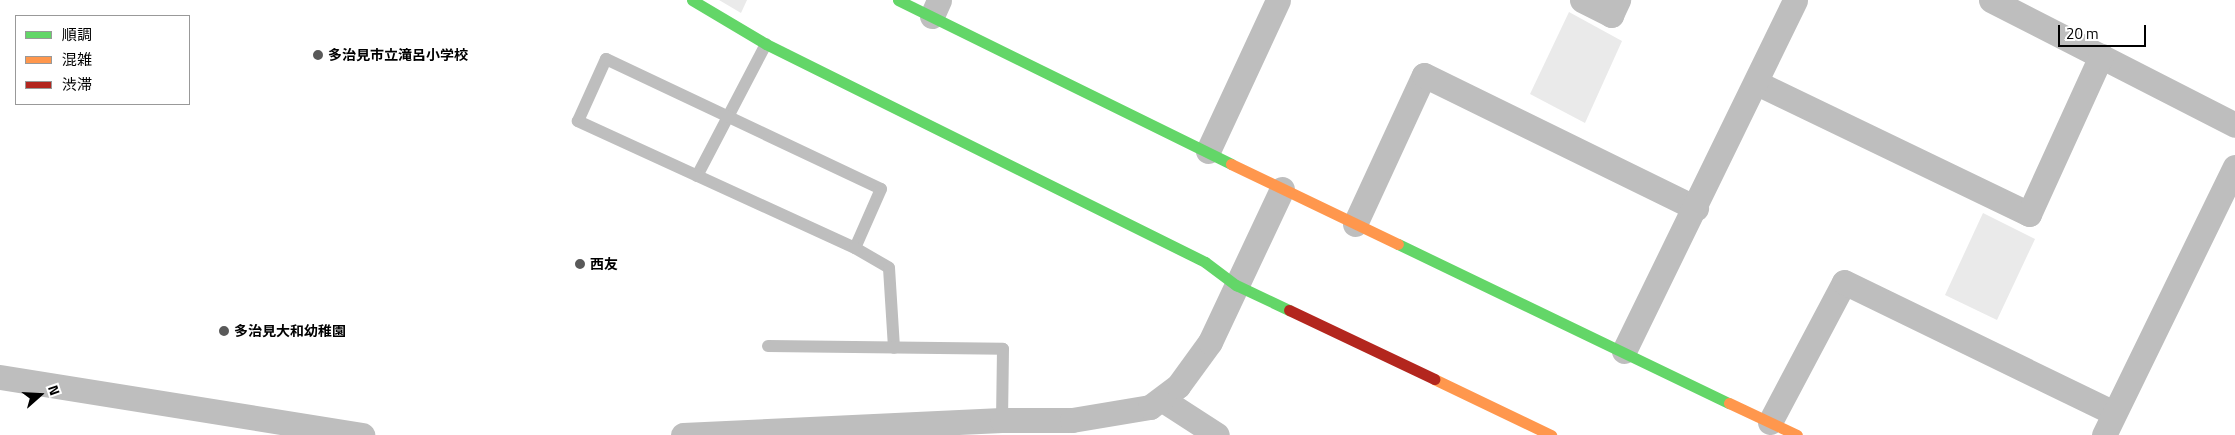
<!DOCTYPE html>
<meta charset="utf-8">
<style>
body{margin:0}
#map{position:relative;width:2235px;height:435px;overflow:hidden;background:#fff;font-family:"Titillium Web","Noto Sans JP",sans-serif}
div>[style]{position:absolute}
.green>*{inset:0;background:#eaeaea}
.lane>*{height:12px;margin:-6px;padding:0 6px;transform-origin:6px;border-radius:6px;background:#bebebe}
.street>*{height:25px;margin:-12.5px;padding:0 12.5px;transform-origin:12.5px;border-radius:12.5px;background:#bebebe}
.fast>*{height:11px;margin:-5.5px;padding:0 5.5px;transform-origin:5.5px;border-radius:5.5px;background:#63d668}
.slow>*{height:11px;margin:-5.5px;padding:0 5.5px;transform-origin:5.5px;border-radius:5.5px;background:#ff974d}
.jam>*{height:11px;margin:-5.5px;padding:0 5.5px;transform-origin:5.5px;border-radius:5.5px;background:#b3261e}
.dots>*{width:14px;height:14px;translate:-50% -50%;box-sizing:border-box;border:2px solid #fff;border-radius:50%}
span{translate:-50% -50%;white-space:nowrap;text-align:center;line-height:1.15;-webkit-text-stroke:5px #fff;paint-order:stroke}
.poi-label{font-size:14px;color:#000;font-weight:700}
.left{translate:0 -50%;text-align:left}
.legend{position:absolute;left:15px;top:15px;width:175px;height:90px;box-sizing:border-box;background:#fff;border:1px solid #999;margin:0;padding:6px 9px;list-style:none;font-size:15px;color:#000}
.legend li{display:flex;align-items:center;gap:10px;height:25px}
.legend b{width:25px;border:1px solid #999}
.north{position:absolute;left:15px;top:370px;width:50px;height:50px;-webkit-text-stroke:4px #fff;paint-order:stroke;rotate:71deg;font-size:14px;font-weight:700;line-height:20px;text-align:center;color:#000}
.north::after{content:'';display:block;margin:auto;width:18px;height:22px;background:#000;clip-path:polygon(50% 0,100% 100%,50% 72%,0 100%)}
.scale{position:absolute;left:2058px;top:25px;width:88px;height:22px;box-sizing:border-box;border:2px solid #000;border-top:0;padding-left:6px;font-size:15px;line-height:18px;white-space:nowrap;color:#000;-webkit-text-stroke:4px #fff;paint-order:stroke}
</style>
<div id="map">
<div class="green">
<i style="clip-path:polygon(719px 0,747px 0,741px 13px)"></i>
<i style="clip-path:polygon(1569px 12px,1622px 41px,1585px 123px,1530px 94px)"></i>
<i style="clip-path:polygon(1983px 213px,2035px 239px,1997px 320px,1945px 295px)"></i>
</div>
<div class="lane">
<i style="left:697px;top:176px;width:149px;rotate:-62.4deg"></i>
<i style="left:855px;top:248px;width:305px;rotate:-155.4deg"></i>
<i style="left:578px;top:121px;width:68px;rotate:-65.7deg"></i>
<i style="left:606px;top:59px;width:304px;rotate:25.3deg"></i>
<i style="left:881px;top:189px;width:64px;rotate:113.8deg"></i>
<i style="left:855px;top:248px;width:39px;rotate:30deg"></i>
<i style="left:889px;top:268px;width:80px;rotate:86.4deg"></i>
<i style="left:768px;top:346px;width:235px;rotate:0.7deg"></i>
<i style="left:1003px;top:349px;width:71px;rotate:90.8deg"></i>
</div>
<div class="street">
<i style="left:1582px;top:0;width:33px;rotate:27deg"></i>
<i style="left:1611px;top:15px;width:17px;rotate:-65deg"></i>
<i style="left:1991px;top:0;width:274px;rotate:27.1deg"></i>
<i style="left:932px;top:16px;width:17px;rotate:-66deg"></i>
<i style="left:1757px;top:83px;width:302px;rotate:25.7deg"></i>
<i style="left:2029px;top:214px;width:174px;rotate:-65.5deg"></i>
<i style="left:1208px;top:151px;width:166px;rotate:-65.1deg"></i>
<i style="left:1355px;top:224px;width:164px;rotate:-65.2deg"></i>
<i style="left:1424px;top:75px;width:303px;rotate:26.1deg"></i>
<i style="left:1624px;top:351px;width:390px;rotate:-64deg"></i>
<i style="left:0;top:377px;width:367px;rotate:9.1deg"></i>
<i style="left:1163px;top:400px;width:64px;rotate:32.9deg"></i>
<i style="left:1770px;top:422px;width:158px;rotate:-62.1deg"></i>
<i style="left:1844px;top:282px;width:300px;rotate:25.9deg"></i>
<i style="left:683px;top:435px;width:319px;rotate:-2.7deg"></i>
<i style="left:1002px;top:420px;width:70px"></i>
<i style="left:1072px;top:420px;width:79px;rotate:-9.5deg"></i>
<i style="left:1150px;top:407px;width:35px;rotate:-37deg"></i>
<i style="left:1178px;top:386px;width:54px;rotate:-54deg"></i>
<i style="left:1210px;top:342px;width:169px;rotate:-64.8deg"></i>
<i style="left:2104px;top:435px;width:298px;rotate:-64deg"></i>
</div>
<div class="fast">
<i style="left:692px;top:0;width:86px;rotate:30.7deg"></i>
<i style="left:766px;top:44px;width:490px;rotate:26.4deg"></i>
<i style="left:1205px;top:262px;width:39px;rotate:37deg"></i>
<i style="left:1236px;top:285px;width:59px;rotate:25.3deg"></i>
<i style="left:898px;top:0;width:371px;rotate:26.2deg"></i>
<i style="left:1398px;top:244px;width:367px;rotate:25.7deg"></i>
</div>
<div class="slow">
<i style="left:1231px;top:164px;width:185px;rotate:25.6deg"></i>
<i style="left:1434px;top:379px;width:130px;rotate:25.6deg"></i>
<i style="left:1729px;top:403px;width:75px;rotate:25.2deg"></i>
</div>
<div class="jam">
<i style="left:1289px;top:310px;width:161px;rotate:25.4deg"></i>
</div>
<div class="dots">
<i style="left:318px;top:55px;background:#595959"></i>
<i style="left:580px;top:264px;background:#595959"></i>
<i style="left:224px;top:331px;background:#595959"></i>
</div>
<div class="poi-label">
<span class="left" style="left:328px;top:55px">多治見市立滝呂小学校</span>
<span class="left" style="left:590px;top:264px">西友</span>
<span class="left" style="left:234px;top:331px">多治見大和幼稚園</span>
</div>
<ul class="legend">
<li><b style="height:6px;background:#63d668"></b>順調</li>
<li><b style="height:6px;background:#ff974d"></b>混雑</li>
<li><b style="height:6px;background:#b3261e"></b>渋滞</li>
</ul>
<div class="north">N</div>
<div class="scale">20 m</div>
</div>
